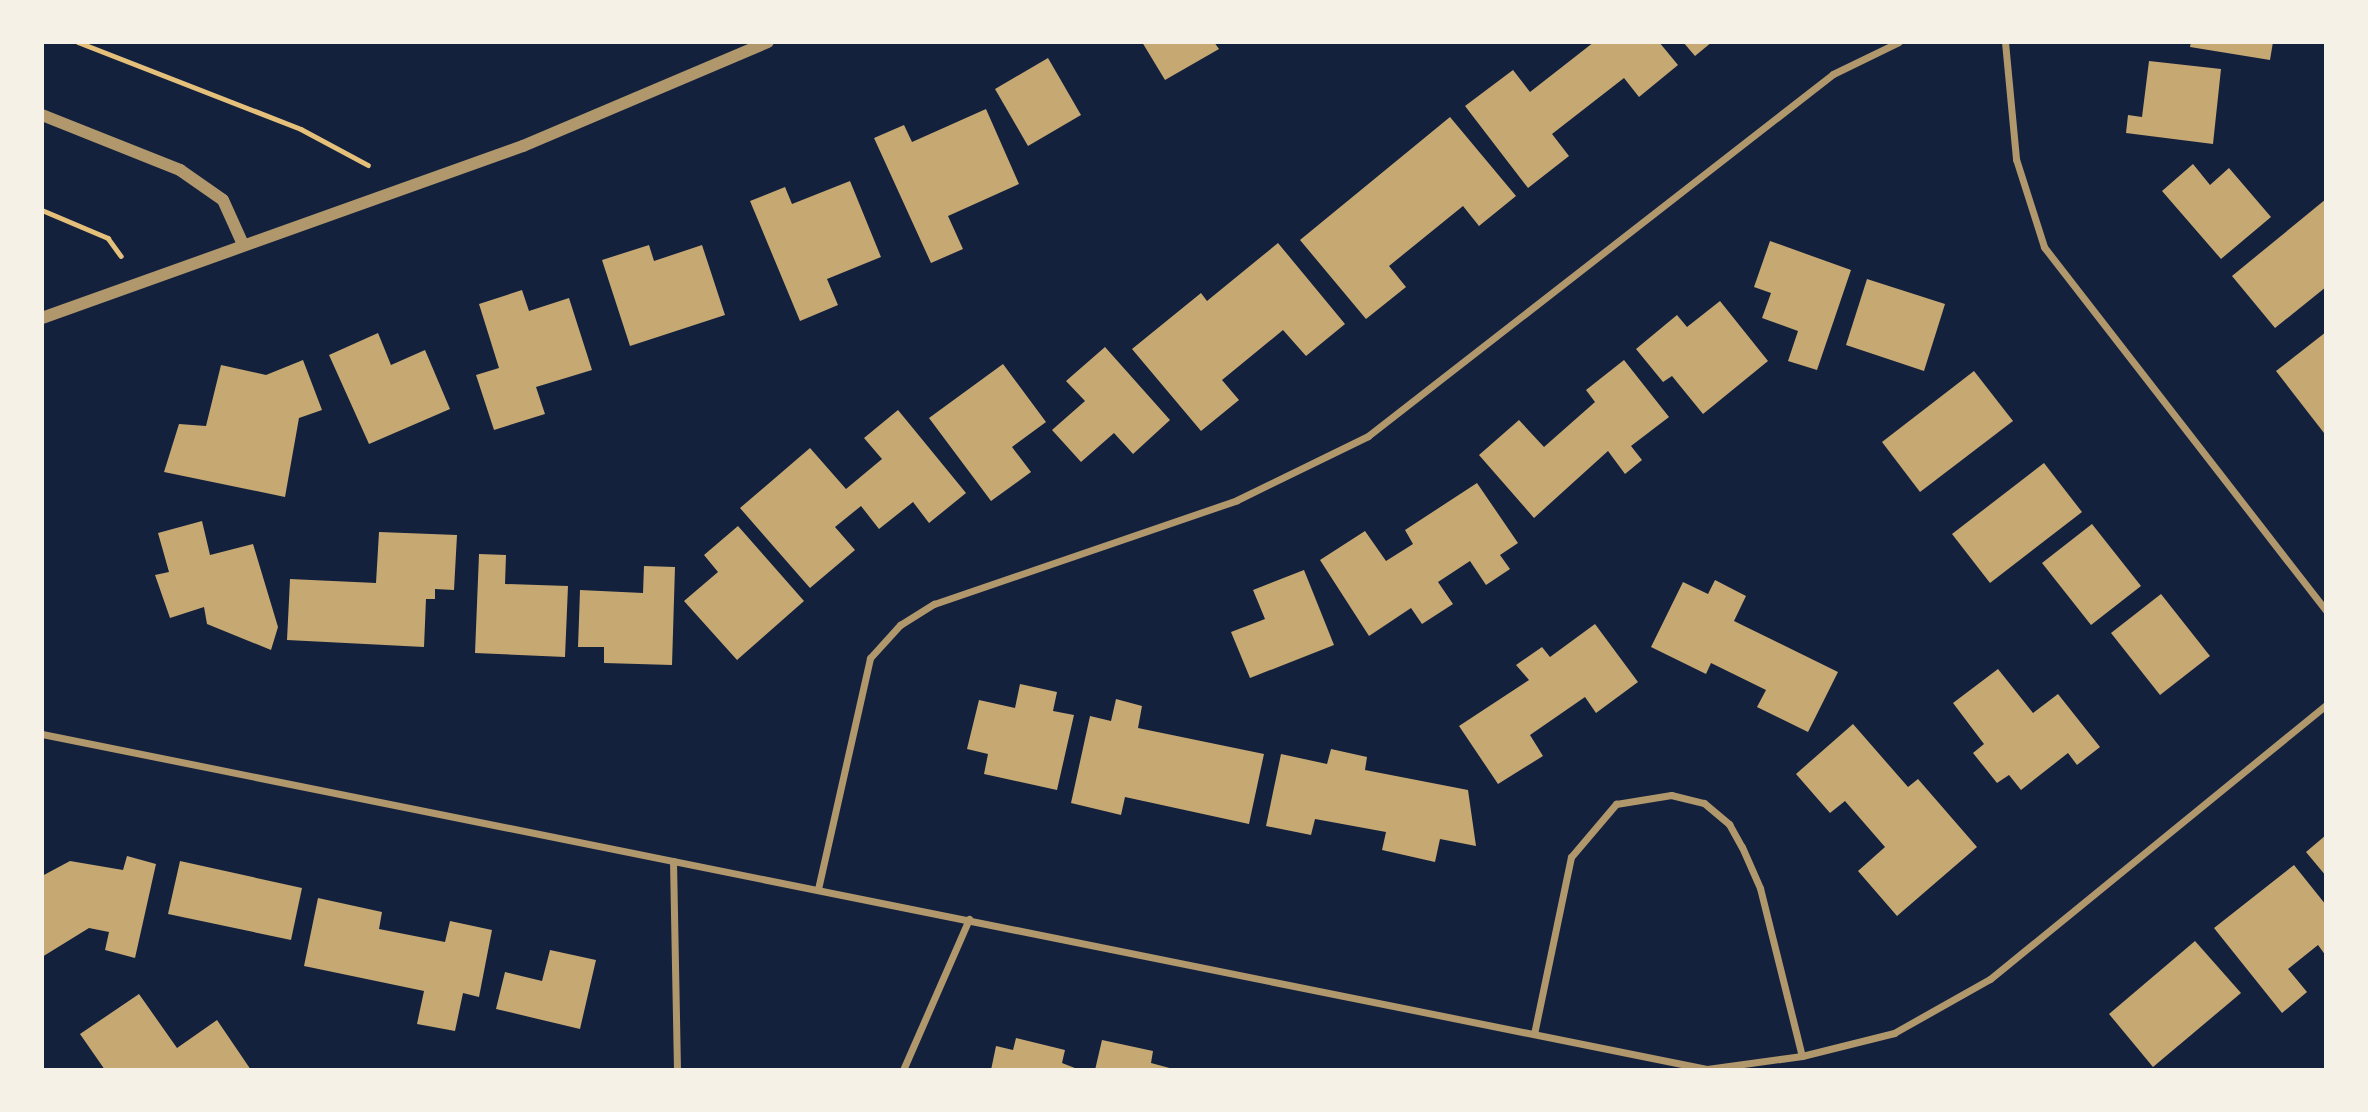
<!DOCTYPE html>
<style>
body{margin:0}
#map{position:relative;width:2368px;height:1112px;overflow:hidden;background:#14213d;font-family:"Sofia Sans Condensed",sans-serif}
div>[style]{position:absolute}
.building>*{inset:0;background:#c6a872}
.path>*{height:4.5px;margin:-2.25px;padding:0 2.25px;transform-origin:2.25px;border-radius:2.25px;background:#e5c07b}
.minor>*{height:7px;margin:-3.5px;padding:0 3.5px;transform-origin:3.5px;border-radius:3.5px;background:#b1986c}
.tertiary>*{height:12px;margin:-6px;padding:0 6px;transform-origin:6px;border-radius:6px;background:#b1986c}
span{translate:-50% -50%;white-space:nowrap;text-align:center;line-height:1.15;-webkit-text-stroke:6px #f6f1e7;paint-order:stroke}
.frame{position:absolute;inset:0;border:44px solid #f6f1e7;pointer-events:none}
</style>
<div id="map">
<div class="building">
<i style="clip-path:polygon(1142px 42px,1214px 42px,1219px 49px,1165px 80px)"></i>
<i style="clip-path:polygon(1594px 42px,1659px 42px,1678px 65px,1639px 97px,1624px 78px,1552px 134px,1569px 156px,1528px 188px,1465px 106px,1513px 70px,1530px 92px)"></i>
<i style="clip-path:polygon(1683px 42px,1712px 42px,1695px 56px)"></i>
<i style="clip-path:polygon(2191px 42px,2273px 42px,2270px 60px,2190px 47px)"></i>
<i style="clip-path:polygon(1048px 58px,1081px 115px,1028px 146px,995px 89px)"></i>
<i style="clip-path:polygon(2149px 61px,2221px 69px,2213px 144px,2126px 133px,2128px 115px,2142px 117px)"></i>
<i style="clip-path:polygon(986px 109px,1019px 184px,948px 216px,963px 249px,931px 263px,874px 138px,904px 125px,912px 142px)"></i>
<i style="clip-path:polygon(1450px 117px,1516px 196px,1479px 226px,1463px 206px,1389px 266px,1406px 287px,1366px 319px,1300px 240px)"></i>
<i style="clip-path:polygon(2193px 164px,2210px 185px,2229px 168px,2271px 217px,2221px 259px,2162px 191px)"></i>
<i style="clip-path:polygon(850px 181px,881px 257px,827px 279px,838px 305px,800px 321px,750px 201px,785px 187px,792px 204px)"></i>
<i style="clip-path:polygon(2326px 199px,2326px 287px,2275px 328px,2232px 276px)"></i>
<i style="clip-path:polygon(1770px 241px,1851px 270px,1817px 370px,1788px 361px,1798px 331px,1762px 318px,1771px 293px,1754px 287px)"></i>
<i style="clip-path:polygon(1278px 243px,1345px 324px,1306px 356px,1283px 330px,1222px 380px,1239px 400px,1201px 431px,1132px 349px,1201px 293px,1207px 301px)"></i>
<i style="clip-path:polygon(649px 245px,654px 261px,702px 245px,725px 315px,630px 346px,602px 260px)"></i>
<i style="clip-path:polygon(1867px 279px,1945px 304px,1924px 371px,1846px 345px)"></i>
<i style="clip-path:polygon(522px 290px,529px 311px,569px 298px,592px 370px,536px 387px,545px 414px,494px 430px,476px 375px,499px 368px,479px 304px)"></i>
<i style="clip-path:polygon(1720px 301px,1768px 361px,1703px 414px,1672px 376px,1663px 382px,1636px 349px,1677px 315px,1687px 327px)"></i>
<i style="clip-path:polygon(2326px 332px,2326px 432px,2324px 433px,2276px 371px)"></i>
<i style="clip-path:polygon(378px 333px,391px 365px,425px 350px,450px 409px,369px 444px,329px 355px)"></i>
<i style="clip-path:polygon(1105px 347px,1170px 420px,1133px 454px,1114px 433px,1081px 462px,1052px 430px,1085px 401px,1066px 381px)"></i>
<i style="clip-path:polygon(303px 360px,322px 410px,299px 418px,285px 497px,164px 472px,179px 424px,206px 426px,221px 365px,266px 375px)"></i>
<i style="clip-path:polygon(1624px 360px,1669px 417px,1631px 446px,1642px 460px,1625px 474px,1608px 451px,1534px 518px,1479px 455px,1519px 420px,1544px 447px,1595px 402px,1586px 390px)"></i>
<i style="clip-path:polygon(1003px 364px,1046px 422px,1012px 447px,1031px 472px,991px 501px,929px 418px)"></i>
<i style="clip-path:polygon(1974px 371px,2013px 421px,1920px 492px,1882px 442px)"></i>
<i style="clip-path:polygon(898px 410px,966px 493px,929px 523px,913px 502px,879px 529px,861px 506px,835px 527px,855px 550px,810px 588px,740px 508px,810px 448px,846px 489px,882px 459px,864px 438px)"></i>
<i style="clip-path:polygon(2044px 463px,2082px 512px,1990px 583px,1952px 534px)"></i>
<i style="clip-path:polygon(1477px 483px,1518px 543px,1500px 555px,1510px 569px,1486px 585px,1470px 561px,1438px 582px,1453px 604px,1422px 624px,1411px 608px,1369px 636px,1320px 560px,1365px 531px,1386px 561px,1413px 544px,1405px 530px)"></i>
<i style="clip-path:polygon(202px 521px,210px 555px,253px 544px,278px 627px,271px 650px,207px 624px,204px 607px,170px 618px,155px 575px,169px 572px,158px 533px)"></i>
<i style="clip-path:polygon(2092px 524px,2141px 586px,2091px 625px,2042px 563px)"></i>
<i style="clip-path:polygon(738px 526px,804px 601px,737px 660px,684px 601px,718px 572px,704px 555px)"></i>
<i style="clip-path:polygon(379px 532px,457px 535px,454px 590px,435px 589px,435px 599px,426px 599px,424px 647px,287px 640px,290px 579px,376px 583px)"></i>
<i style="clip-path:polygon(479px 554px,506px 555px,505px 584px,568px 586px,565px 657px,475px 653px)"></i>
<i style="clip-path:polygon(644px 566px,675px 567px,672px 665px,604px 663px,604px 647px,578px 647px,580px 590px,643px 593px)"></i>
<i style="clip-path:polygon(1304px 570px,1334px 645px,1250px 678px,1231px 632px,1265px 619px,1253px 590px)"></i>
<i style="clip-path:polygon(1715px 580px,1746px 596px,1734px 621px,1838px 672px,1808px 732px,1757px 707px,1766px 690px,1711px 663px,1706px 674px,1651px 647px,1683px 582px,1708px 594px)"></i>
<i style="clip-path:polygon(2161px 594px,2210px 656px,2160px 695px,2111px 633px)"></i>
<i style="clip-path:polygon(1595px 624px,1638px 682px,1596px 713px,1585px 697px,1530px 735px,1543px 756px,1498px 784px,1459px 726px,1529px 680px,1516px 665px,1542px 647px,1550px 657px)"></i>
<i style="clip-path:polygon(1998px 669px,2033px 713px,2058px 694px,2100px 747px,2077px 765px,2068px 753px,2021px 790px,2009px 775px,1997px 783px,1973px 753px,1984px 744px,1953px 703px)"></i>
<i style="clip-path:polygon(1020px 684px,1057px 692px,1053px 711px,1074px 715px,1057px 790px,984px 774px,988px 754px,967px 749px,979px 700px,1015px 708px)"></i>
<i style="clip-path:polygon(1116px 699px,1142px 706px,1138px 728px,1264px 754px,1249px 824px,1125px 797px,1121px 815px,1071px 803px,1090px 716px,1111px 721px)"></i>
<i style="clip-path:polygon(1853px 724px,1908px 787px,1918px 779px,1977px 847px,1897px 916px,1858px 871px,1885px 847px,1845px 801px,1830px 813px,1796px 774px)"></i>
<i style="clip-path:polygon(1331px 749px,1367px 757px,1365px 770px,1468px 790px,1476px 846px,1440px 839px,1435px 862px,1382px 850px,1386px 832px,1315px 819px,1311px 835px,1266px 826px,1281px 754px,1327px 764px)"></i>
<i style="clip-path:polygon(2326px 835px,2326px 876px,2306px 852px)"></i>
<i style="clip-path:polygon(127px 856px,156px 864px,135px 958px,105px 950px,109px 932px,89px 928px,42px 957px,42px 876px,70px 861px,123px 870px)"></i>
<i style="clip-path:polygon(180px 861px,302px 888px,291px 940px,168px 914px)"></i>
<i style="clip-path:polygon(2294px 865px,2326px 905px,2326px 956px,2318px 945px,2288px 969px,2307px 992px,2282px 1013px,2214px 928px)"></i>
<i style="clip-path:polygon(318px 898px,382px 912px,379px 929px,445px 942px,450px 921px,492px 930px,479px 997px,463px 993px,455px 1031px,417px 1024px,424px 991px,304px 966px)"></i>
<i style="clip-path:polygon(2195px 941px,2241px 993px,2153px 1067px,2109px 1014px)"></i>
<i style="clip-path:polygon(550px 950px,596px 960px,580px 1029px,496px 1009px,505px 972px,542px 981px)"></i>
<i style="clip-path:polygon(139px 994px,177px 1048px,217px 1020px,251px 1070px,105px 1070px,80px 1034px)"></i>
<i style="clip-path:polygon(1016px 1038px,1065px 1050px,1062px 1063px,1080px 1070px,991px 1070px,996px 1046px,1013px 1050px)"></i>
<i style="clip-path:polygon(1102px 1040px,1153px 1051px,1151px 1063px,1177px 1070px,1095px 1070px)"></i>
</div>
<div class="path">
<i style="left:78px;top:42px;width:239px;rotate:21.3deg"></i>
<i style="left:301px;top:129px;width:76px;rotate:28.2deg"></i>
<i style="left:42px;top:210px;width:72px;rotate:23deg"></i>
<i style="left:108px;top:238px;width:22px;rotate:54deg"></i>
</div>
<div class="minor">
<i style="left:2005px;top:42px;width:118px;rotate:84.6deg"></i>
<i style="left:2016px;top:159px;width:92px;rotate:72.3deg"></i>
<i style="left:2044px;top:247px;width:460px;rotate:52.2deg"></i>
<i style="left:42px;top:734px;width:1698px;rotate:11.38deg"></i>
<i style="left:1707px;top:1069px;width:96px;rotate:-7.8deg"></i>
<i style="left:1802px;top:1056px;width:95px;rotate:-14deg"></i>
<i style="left:1894px;top:1033px;width:110px;rotate:-29.4deg"></i>
<i style="left:1990px;top:979px;width:434px;rotate:-39.2deg"></i>
<i style="left:673px;top:861px;width:209px;rotate:88.9deg"></i>
<i style="left:818px;top:889px;width:237px;rotate:-77.3deg"></i>
<i style="left:870px;top:658px;width:45px;rotate:-47.7deg"></i>
<i style="left:900px;top:625px;width:40px;rotate:-32deg"></i>
<i style="left:934px;top:604px;width:320px;rotate:-18.9deg"></i>
<i style="left:1237px;top:500px;width:146px;rotate:-26deg"></i>
<i style="left:1368px;top:436px;width:589px;rotate:-37.9deg"></i>
<i style="left:1833px;top:74px;width:73px;rotate:-25.9deg"></i>
<i style="left:1534px;top:1034px;width:181px;rotate:-78.2deg"></i>
<i style="left:1571px;top:857px;width:70px;rotate:-49.7deg"></i>
<i style="left:1616px;top:804px;width:56px;rotate:-9.3deg"></i>
<i style="left:1671px;top:795px;width:34px;rotate:14deg"></i>
<i style="left:1704px;top:803px;width:33px;rotate:40deg"></i>
<i style="left:1729px;top:824px;width:26px;rotate:61deg"></i>
<i style="left:1742px;top:847px;width:45px;rotate:66.3deg"></i>
<i style="left:1760px;top:888px;width:173px;rotate:76deg"></i>
<i style="left:903px;top:1070px;width:165px;rotate:-66.4deg"></i>
</div>
<div class="tertiary">
<i style="left:42px;top:115px;width:149px;rotate:21.7deg"></i>
<i style="left:180px;top:170px;width:52px;rotate:34.9deg"></i>
<i style="left:223px;top:200px;width:46px;rotate:65.7deg"></i>
<i style="left:42px;top:318px;width:511px;rotate:-19.68deg"></i>
<i style="left:523px;top:146px;width:266px;rotate:-23deg"></i>
</div>
<div class="frame"></div>
</div>
